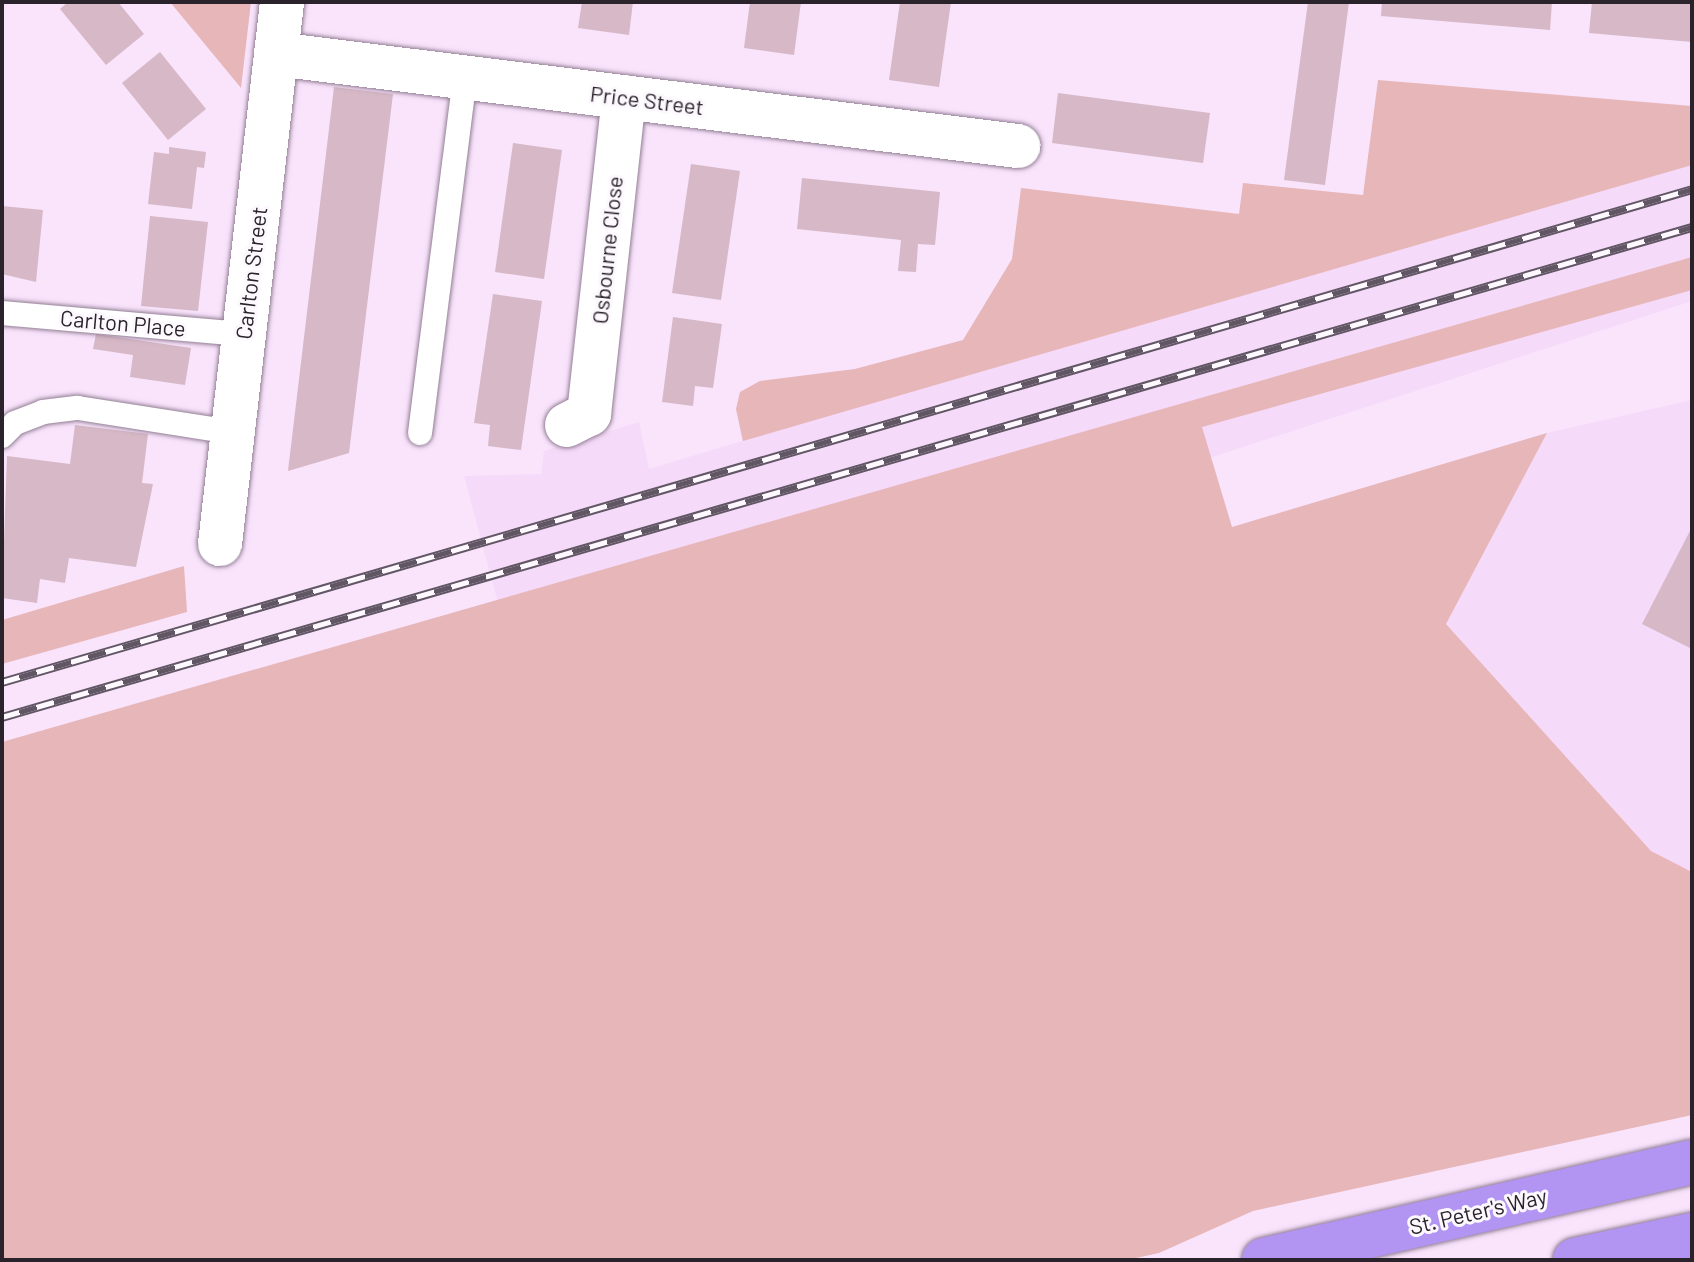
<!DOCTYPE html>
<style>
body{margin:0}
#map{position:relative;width:1694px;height:1262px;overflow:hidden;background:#f9e4fc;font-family:Barlow,sans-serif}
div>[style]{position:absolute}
.built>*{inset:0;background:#f5daf9}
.green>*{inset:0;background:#e7b6b9}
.building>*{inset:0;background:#d6b8c6}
.roads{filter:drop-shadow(0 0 2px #927e94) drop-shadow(0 0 2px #927e94)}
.service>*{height:24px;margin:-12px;padding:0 12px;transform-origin:12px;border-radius:12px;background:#fff}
.minor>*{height:44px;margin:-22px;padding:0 22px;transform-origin:22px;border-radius:22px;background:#fff}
.trunk>*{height:44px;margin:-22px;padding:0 22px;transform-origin:22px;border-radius:22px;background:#b294f2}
.rail>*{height:9px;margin-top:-4.5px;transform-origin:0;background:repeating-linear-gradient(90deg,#fcf8fd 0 18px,#615663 0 36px);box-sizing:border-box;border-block:2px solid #615663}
span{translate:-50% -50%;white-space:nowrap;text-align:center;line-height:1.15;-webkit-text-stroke:6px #fcf8fd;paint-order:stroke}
.street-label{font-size:22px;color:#2a232c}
.frame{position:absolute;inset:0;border:4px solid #2a232c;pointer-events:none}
</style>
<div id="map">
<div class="built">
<i style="clip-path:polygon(1692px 128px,1692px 301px,1123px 486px,508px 640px,464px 476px,541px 474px,544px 451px,639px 422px,649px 469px,742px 441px,736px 409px,740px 392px,760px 381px,855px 369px,963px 341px)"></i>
<i style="clip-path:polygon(1692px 400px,1692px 872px,1651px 851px,1446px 624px,1547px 433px)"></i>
</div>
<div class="green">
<i style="clip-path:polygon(170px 2px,251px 2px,241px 88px)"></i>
<i style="clip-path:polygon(1378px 80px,1692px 106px,1692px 165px,743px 441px,736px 409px,740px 392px,760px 381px,855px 369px,963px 340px,1012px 259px,1021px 188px,1239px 214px,1243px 183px,1363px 195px)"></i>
<i style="clip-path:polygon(1692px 257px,1692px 290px,1202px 427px,1232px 527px,1547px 433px,1446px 624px,1651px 851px,1692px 872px,1692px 1115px,1253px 1211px,1159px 1253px,1127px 1260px,2px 1260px,2px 742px)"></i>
<i style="clip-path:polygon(184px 566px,187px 612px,2px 664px,2px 620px)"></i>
</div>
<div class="building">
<i style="clip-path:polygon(68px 2px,118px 2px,144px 34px,106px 65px,60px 9px)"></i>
<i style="clip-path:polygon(582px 2px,633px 2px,629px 35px,578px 28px)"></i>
<i style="clip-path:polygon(750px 2px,801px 2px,794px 55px,744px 48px)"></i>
<i style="clip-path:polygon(900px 2px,951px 2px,939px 87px,889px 80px)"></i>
<i style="clip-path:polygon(1308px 2px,1349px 2px,1325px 185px,1284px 180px)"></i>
<i style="clip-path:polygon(1382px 2px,1552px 2px,1550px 30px,1381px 16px)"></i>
<i style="clip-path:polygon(1592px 2px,1692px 2px,1692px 42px,1589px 33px)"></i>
<i style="clip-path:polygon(160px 52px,206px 109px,168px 140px,122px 83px)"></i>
<i style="clip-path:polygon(334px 87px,393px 94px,349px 453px,288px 471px)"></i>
<i style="clip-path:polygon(1058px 93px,1210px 113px,1203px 163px,1052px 143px)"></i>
<i style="clip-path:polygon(513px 143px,562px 150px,544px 279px,495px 272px)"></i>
<i style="clip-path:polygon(169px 147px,206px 152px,204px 168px,197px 167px,192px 209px,148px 204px,154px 152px,169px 154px)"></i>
<i style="clip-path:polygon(691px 164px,740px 171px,721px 300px,672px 293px)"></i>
<i style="clip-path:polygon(802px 178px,940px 192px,935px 245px,918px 244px,916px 272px,898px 271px,901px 240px,797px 229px)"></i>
<i style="clip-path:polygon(2px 206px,43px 210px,36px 282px,2px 274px)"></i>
<i style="clip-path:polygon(150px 216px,208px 222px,198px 311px,141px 306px)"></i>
<i style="clip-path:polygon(493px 294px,542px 301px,521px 450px,488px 446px,490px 425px,474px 423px)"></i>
<i style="clip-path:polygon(673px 317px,722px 324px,713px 388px,695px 386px,693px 406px,662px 402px)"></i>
<i style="clip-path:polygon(96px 334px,191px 348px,185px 385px,130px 377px,133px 355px,93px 349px)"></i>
<i style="clip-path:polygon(75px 425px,148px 434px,142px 483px,153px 484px,136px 567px,69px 558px,65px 583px,40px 579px,37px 603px,2px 598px,7px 456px,70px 464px)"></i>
<i style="clip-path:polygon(1692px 527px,1692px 649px,1642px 624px)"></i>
</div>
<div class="roads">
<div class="service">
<i style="left:2px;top:313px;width:243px;rotate:5deg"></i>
<i style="left:420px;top:433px;width:358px;rotate:-82.8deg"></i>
<i style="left:2px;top:436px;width:18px;rotate:-45deg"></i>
<i style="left:15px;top:423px;width:30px;rotate:-21deg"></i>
<i style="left:43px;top:412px;width:35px;rotate:-7deg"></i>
<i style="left:78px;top:408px;width:156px;rotate:8.9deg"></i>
</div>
<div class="minor">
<i style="left:276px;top:54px;width:748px;rotate:7.07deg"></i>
<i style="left:567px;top:425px;width:25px;rotate:-27deg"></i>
<i style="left:589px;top:414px;width:319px;rotate:-83.7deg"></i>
<i style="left:220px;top:544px;width:546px;rotate:-83.47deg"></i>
</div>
<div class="trunk">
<i style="left:1264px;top:1260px;width:439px;rotate:-12.9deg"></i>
<i style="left:1575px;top:1260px;width:120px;rotate:-12.1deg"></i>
</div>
</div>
<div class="rail">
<i style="left:2px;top:682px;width:1760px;rotate:-16.26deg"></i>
<i style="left:2px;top:717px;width:1760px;rotate:-16.17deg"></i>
</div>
<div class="street-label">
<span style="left:647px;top:100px;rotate:7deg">Price Street</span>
<span style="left:607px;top:250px;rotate:-84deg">Osbourne Close</span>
<span style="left:251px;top:273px;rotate:-83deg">Carlton Street</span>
<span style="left:123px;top:323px;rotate:5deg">Carlton Place</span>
<span style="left:1478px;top:1211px;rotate:-13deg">St. Peter's Way</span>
</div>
<div class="frame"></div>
</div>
